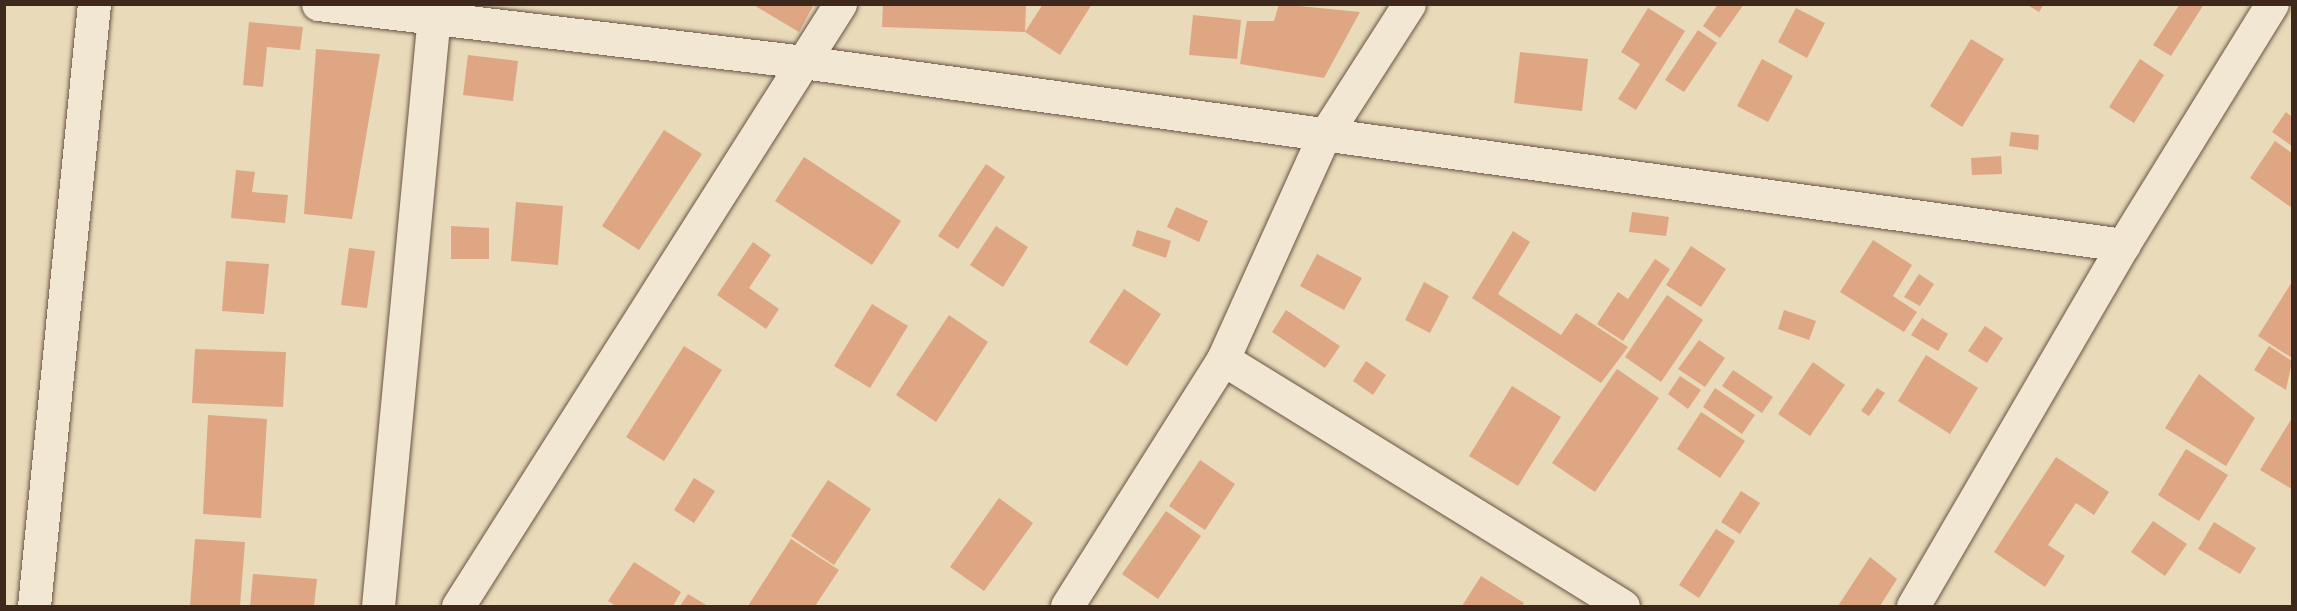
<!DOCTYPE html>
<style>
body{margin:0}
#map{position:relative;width:2297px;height:611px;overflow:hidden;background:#e9daba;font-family:"Sorts Mill Goudy",serif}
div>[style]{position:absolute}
.building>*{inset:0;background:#dea683}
.roads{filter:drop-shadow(0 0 2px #695443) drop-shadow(0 0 2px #695443)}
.minor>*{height:33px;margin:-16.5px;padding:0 16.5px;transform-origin:16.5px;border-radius:16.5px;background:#f1e7d2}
span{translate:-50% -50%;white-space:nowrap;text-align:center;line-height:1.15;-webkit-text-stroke:6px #f1e7d2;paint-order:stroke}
.frame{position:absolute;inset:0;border:6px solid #3e271b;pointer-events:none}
</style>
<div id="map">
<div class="building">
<i style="clip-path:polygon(752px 4px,814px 4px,799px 32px)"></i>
<i style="clip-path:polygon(883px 4px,1026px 4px,1025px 32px,882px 27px)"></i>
<i style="clip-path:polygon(1043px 4px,1092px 4px,1060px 55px,1025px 32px)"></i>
<i style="clip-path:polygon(1279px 4px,1360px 12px,1324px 78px,1240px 64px,1247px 21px,1274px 21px)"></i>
<i style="clip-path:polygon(1718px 4px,1744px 4px,1720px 38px,1703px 26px)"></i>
<i style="clip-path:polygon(2026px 4px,2044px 4px,2039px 12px)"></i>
<i style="clip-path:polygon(2180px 4px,2204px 4px,2171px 56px,2153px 45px)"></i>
<i style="clip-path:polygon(1648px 8px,1685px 31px,1636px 110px,1618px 99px,1640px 64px,1621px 52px)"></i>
<i style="clip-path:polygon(1796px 8px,1825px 23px,1807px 58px,1778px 42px)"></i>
<i style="clip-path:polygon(1193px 15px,1241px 20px,1237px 59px,1189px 55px)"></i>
<i style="clip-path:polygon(249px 22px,303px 27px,300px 50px,267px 47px,263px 87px,243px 85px)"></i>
<i style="clip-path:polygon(1698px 30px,1717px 43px,1684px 92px,1665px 80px)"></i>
<i style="clip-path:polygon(1971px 39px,2004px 59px,1962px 127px,1930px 106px)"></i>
<i style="clip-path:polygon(316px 49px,380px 54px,352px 219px,304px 214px)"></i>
<i style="clip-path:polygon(1520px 52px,1588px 59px,1582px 111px,1514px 103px)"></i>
<i style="clip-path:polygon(468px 55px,518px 61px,513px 101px,463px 95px)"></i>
<i style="clip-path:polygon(1762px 59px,1793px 76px,1768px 122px,1737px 106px)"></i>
<i style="clip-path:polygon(2140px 59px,2164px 75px,2134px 123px,2109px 107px)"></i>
<i style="clip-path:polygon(2286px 112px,2292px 117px,2292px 146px,2272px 132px)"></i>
<i style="clip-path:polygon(664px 130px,702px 154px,639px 250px,602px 226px)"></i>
<i style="clip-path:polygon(2011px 132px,2039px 135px,2038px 150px,2009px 146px)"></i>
<i style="clip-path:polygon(2275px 141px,2292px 153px,2292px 208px,2250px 178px)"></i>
<i style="clip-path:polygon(2001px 156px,2002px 174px,1972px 175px,1971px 158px)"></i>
<i style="clip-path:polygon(804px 157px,901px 221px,872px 265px,775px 201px)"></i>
<i style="clip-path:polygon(986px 164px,1005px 177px,958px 249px,938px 236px)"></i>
<i style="clip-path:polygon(236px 170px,255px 172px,252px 192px,288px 195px,285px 223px,231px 218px)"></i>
<i style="clip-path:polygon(516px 202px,563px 206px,558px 265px,511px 261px)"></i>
<i style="clip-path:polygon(1176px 207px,1208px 221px,1199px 242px,1167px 227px)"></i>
<i style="clip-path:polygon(1632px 212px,1669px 217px,1666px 236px,1629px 232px)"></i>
<i style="clip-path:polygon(451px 226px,489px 228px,489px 259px,451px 259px)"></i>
<i style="clip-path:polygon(996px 226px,1028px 247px,1003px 287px,970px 265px)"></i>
<i style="clip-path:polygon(1137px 230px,1171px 241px,1166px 258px,1132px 246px)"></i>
<i style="clip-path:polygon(1513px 231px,1530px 242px,1498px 294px,1561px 335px,1576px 313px,1628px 347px,1601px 383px,1472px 298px)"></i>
<i style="clip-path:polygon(1873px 240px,1912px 265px,1893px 296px,1917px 312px,1904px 332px,1840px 292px)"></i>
<i style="clip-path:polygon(753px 242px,771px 255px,749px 288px,779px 309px,766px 329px,717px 295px)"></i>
<i style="clip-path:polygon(1691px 246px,1726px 269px,1701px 307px,1666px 285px)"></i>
<i style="clip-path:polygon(349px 248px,375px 251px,367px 308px,341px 305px)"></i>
<i style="clip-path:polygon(1317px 254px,1362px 278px,1344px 310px,1300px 286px)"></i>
<i style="clip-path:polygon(1655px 259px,1670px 269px,1623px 341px,1597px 324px,1618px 292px,1628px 299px)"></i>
<i style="clip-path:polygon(226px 261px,269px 264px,264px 314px,222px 311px)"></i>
<i style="clip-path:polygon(1919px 274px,1934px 284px,1920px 306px,1904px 297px)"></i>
<i style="clip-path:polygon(1424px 282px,1449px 296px,1430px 333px,1405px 320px)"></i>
<i style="clip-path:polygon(2292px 282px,2292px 358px,2258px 336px)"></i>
<i style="clip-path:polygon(1124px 289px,1161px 314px,1127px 366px,1089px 342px)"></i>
<i style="clip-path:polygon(1667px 295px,1703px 320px,1661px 382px,1625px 357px)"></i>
<i style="clip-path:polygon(872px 304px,908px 326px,870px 388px,834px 366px)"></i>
<i style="clip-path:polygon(1286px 310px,1340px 346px,1325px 368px,1272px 332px)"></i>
<i style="clip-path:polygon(1784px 310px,1816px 321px,1809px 340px,1778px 329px)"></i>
<i style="clip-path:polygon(949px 315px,988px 342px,936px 422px,896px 395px)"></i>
<i style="clip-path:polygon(1922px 318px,1948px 334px,1938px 351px,1911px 335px)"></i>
<i style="clip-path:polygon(1985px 326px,2003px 338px,1987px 363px,1968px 351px)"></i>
<i style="clip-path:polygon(1699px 340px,1725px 358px,1705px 387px,1678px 369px)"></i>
<i style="clip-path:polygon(684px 346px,722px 370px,664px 461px,626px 437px)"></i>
<i style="clip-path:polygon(2269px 346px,2292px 361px,2286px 390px,2254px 370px)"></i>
<i style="clip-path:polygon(195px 349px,286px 352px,283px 407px,192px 403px)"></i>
<i style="clip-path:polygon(1926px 355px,1978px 388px,1950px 434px,1898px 401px)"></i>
<i style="clip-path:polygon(1366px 361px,1386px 375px,1373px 395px,1353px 381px)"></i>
<i style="clip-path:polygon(1813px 362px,1845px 385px,1810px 436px,1778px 414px)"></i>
<i style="clip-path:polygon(1617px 369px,1659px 398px,1595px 492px,1552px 463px)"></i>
<i style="clip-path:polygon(1733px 370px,1773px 397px,1762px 413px,1722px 386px)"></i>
<i style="clip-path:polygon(2199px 374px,2255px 418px,2226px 466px,2165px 428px)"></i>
<i style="clip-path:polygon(1680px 376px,1701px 390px,1688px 409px,1668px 394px)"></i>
<i style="clip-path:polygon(1512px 386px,1561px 417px,1518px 486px,1469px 456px)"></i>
<i style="clip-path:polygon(1715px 388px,1755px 415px,1742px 434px,1703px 407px)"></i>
<i style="clip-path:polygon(1877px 388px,1885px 393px,1869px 416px,1861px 411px)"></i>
<i style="clip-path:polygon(1701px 412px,1745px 441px,1720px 478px,1677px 449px)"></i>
<i style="clip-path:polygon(208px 415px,267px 419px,261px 518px,203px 514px)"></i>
<i style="clip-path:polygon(2292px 418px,2292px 489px,2260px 470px)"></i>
<i style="clip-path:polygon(2186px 449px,2228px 475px,2199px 521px,2158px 495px)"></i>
<i style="clip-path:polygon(2056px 457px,2109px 492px,2094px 515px,2076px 503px,2048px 545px,2065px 556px,2045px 587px,1994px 552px)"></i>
<i style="clip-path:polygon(1200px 460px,1235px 484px,1205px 530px,1169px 506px)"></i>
<i style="clip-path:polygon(694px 478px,715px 491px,694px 523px,674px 510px)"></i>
<i style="clip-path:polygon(828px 480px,871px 509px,834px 565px,791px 536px)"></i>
<i style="clip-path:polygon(1741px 491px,1760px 503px,1740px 534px,1721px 522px)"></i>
<i style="clip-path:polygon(999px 498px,1033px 523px,984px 591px,950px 567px)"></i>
<i style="clip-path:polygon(1166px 511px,1201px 536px,1158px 599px,1122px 574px)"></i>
<i style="clip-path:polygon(2153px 521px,2187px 544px,2165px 576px,2131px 552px)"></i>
<i style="clip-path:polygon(2214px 522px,2256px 548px,2240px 574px,2198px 549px)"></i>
<i style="clip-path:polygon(1716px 529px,1735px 541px,1699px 598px,1679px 585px)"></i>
<i style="clip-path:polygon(195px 539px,245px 542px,240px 606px,190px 606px)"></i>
<i style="clip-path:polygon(791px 539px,839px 570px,815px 606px,748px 606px)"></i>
<i style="clip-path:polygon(1870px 557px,1897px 579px,1880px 606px,1838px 606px)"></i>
<i style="clip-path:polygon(634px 562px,681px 592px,673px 606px,616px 606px,608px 601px)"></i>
<i style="clip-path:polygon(253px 574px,317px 579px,314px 606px,250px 606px)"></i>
<i style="clip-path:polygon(1481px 576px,1524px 603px,1522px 606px,1462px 606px)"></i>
<i style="clip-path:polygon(688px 594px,708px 606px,680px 606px)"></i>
</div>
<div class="roads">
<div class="minor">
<i style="left:318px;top:4px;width:488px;rotate:6.8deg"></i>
<i style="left:803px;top:62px;width:1333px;rotate:7.89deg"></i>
<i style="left:1223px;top:359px;width:470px;rotate:31.7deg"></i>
<i style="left:34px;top:606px;width:605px;rotate:-84.31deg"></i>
<i style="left:378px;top:606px;width:605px;rotate:-84.59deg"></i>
<i style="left:458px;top:606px;width:713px;rotate:-57.6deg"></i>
<i style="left:1067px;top:606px;width:292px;rotate:-57.7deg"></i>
<i style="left:1223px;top:359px;width:243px;rotate:-65.7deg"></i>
<i style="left:1323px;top:138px;width:159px;rotate:-57.3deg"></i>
<i style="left:1913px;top:606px;width:418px;rotate:-59.8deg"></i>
<i style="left:2123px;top:245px;width:283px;rotate:-58.3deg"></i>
</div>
</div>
<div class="frame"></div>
</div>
